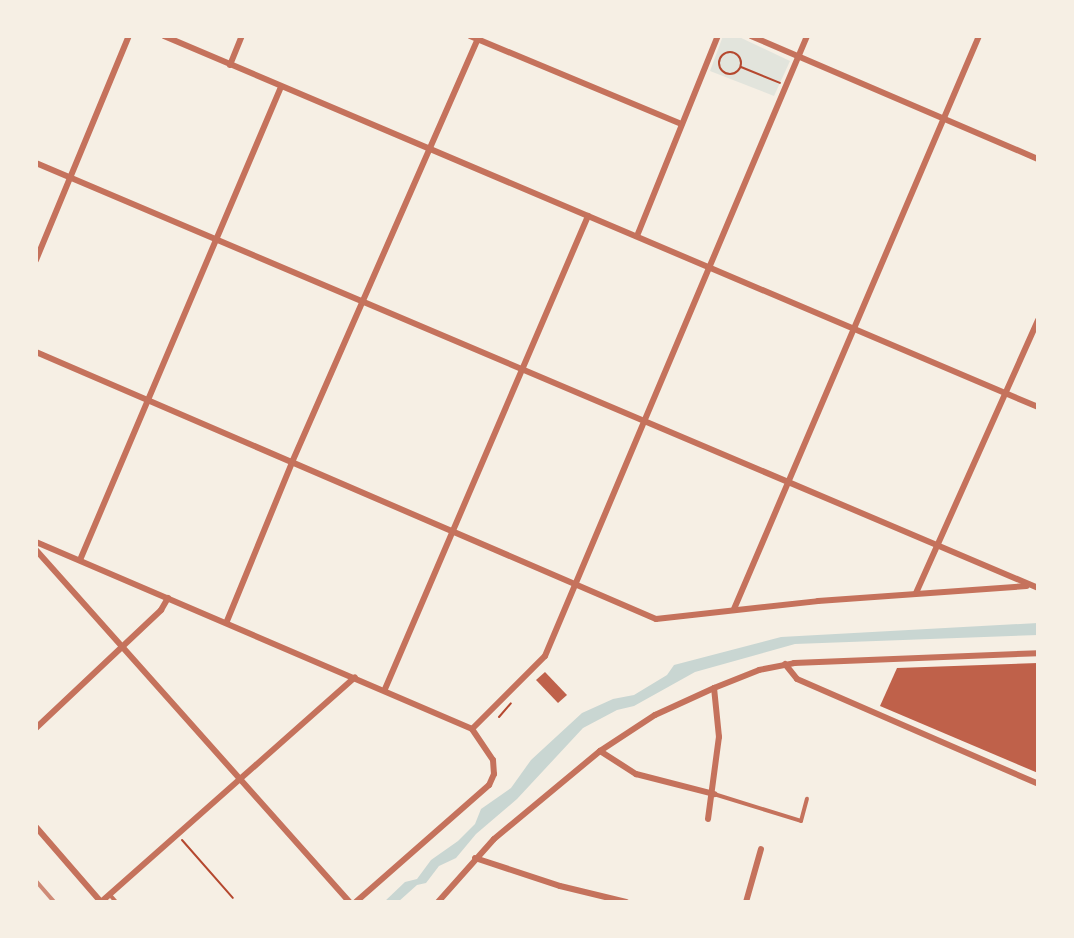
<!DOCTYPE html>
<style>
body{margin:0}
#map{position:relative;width:1074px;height:938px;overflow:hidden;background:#f6efe4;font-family:"PT Sans Narrow",sans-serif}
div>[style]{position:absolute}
.green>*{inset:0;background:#e2e4dc}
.water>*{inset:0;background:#c9d6d2}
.building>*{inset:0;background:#bf614a}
.path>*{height:2px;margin:-1px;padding:0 1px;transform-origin:1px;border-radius:1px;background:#b5482f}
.path>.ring{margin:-1px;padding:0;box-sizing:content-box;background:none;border:2px solid #b5482f;border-radius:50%}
.service>*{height:4px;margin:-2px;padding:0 2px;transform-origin:2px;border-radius:2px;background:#c5725c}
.minor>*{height:6px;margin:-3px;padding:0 3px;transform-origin:3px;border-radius:3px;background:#c5725c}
.rail>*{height:4px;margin:-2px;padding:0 2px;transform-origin:2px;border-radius:2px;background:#cf8b77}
span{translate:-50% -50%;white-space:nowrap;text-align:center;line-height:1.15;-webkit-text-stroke:5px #f6efe4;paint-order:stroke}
.frame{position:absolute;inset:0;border:38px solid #f6efe4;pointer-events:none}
</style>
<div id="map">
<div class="green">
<i style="clip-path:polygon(723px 36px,737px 36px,790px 61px,774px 96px,710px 71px)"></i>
</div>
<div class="water">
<i style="clip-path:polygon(1038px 623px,1038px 635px,795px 644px,695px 672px,634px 706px,617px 710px,583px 728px,517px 799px,476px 834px,456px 858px,439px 866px,426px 883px,417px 885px,398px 902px,384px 902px,405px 882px,417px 879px,431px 860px,458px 841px,475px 824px,481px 809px,511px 788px,531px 760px,582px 713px,613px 699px,634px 695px,667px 675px,674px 665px,781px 637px)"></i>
</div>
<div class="building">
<i style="clip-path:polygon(1038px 663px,1038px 773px,880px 706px,897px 668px)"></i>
<i style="clip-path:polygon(545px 672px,567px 695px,558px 703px,536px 680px)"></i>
</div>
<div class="path">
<i class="ring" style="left:719px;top:52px;width:20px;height:20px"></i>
<i style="left:741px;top:67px;width:42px;rotate:22.3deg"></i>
<i style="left:499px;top:717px;width:18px;rotate:-49deg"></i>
<i style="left:182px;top:840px;width:77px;rotate:48.7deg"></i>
</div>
<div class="service">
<i style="left:714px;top:794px;width:91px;rotate:17.2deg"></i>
<i style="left:801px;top:821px;width:23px;rotate:-75deg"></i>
<i style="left:110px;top:895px;width:9px;rotate:49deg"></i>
</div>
<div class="minor">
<i style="left:164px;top:36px;width:949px;rotate:23deg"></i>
<i style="left:470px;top:36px;width:229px;rotate:22.6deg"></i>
<i style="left:751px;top:36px;width:312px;rotate:23.2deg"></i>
<i style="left:230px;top:65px;width:31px;rotate:-68deg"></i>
<i style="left:36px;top:163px;width:1088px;rotate:22.98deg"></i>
<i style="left:637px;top:236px;width:216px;rotate:-68deg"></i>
<i style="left:36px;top:260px;width:243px;rotate:-67.5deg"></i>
<i style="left:36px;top:352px;width:675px;rotate:23.3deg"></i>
<i style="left:656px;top:619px;width:163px;rotate:-6.3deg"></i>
<i style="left:818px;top:601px;width:209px;rotate:-4.1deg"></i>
<i style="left:36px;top:542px;width:474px;rotate:23.2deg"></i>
<i style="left:472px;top:729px;width:37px;rotate:56deg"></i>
<i style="left:493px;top:760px;width:14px;rotate:86deg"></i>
<i style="left:494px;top:774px;width:12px;rotate:114deg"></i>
<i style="left:489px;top:785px;width:177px;rotate:138.7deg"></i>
<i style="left:36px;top:550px;width:472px;rotate:48.3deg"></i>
<i style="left:80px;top:560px;width:514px;rotate:-66.98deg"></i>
<i style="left:916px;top:593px;width:299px;rotate:-65.9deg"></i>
<i style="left:734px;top:609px;width:623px;rotate:-66.85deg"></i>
<i style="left:227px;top:621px;width:174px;rotate:-67.7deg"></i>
<i style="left:293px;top:460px;width:463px;rotate:-66.3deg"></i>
<i style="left:785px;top:664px;width:19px;rotate:51deg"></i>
<i style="left:797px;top:679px;width:263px;rotate:23.5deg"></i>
<i style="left:385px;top:689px;width:515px;rotate:-66.77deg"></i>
<i style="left:36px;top:728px;width:172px;rotate:-43.3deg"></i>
<i style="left:161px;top:610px;width:14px;rotate:-60deg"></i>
<i style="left:472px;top:729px;width:103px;rotate:-45deg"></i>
<i style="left:545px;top:656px;width:673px;rotate:-67.09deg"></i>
<i style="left:600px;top:751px;width:43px;rotate:32.6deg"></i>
<i style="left:636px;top:774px;width:81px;rotate:14.4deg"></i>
<i style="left:708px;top:819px;width:83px;rotate:-82.4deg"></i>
<i style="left:719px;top:737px;width:49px;rotate:-95.8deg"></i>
<i style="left:36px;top:827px;width:99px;rotate:49.1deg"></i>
<i style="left:101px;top:902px;width:339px;rotate:-41.5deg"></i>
<i style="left:475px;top:858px;width:89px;rotate:18.2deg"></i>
<i style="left:560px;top:886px;width:68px;rotate:13.6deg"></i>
<i style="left:438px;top:902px;width:84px;rotate:-48.4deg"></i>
<i style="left:494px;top:839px;width:138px;rotate:-39.7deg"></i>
<i style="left:600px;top:751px;width:66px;rotate:-33.2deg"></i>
<i style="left:655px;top:715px;width:65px;rotate:-24.6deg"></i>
<i style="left:714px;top:688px;width:48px;rotate:-21.8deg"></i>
<i style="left:759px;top:670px;width:36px;rotate:-11deg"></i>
<i style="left:794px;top:663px;width:244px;rotate:-2.3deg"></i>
<i style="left:746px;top:902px;width:55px;rotate:-74.2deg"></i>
</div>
<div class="rail">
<i style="left:36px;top:881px;width:28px;rotate:49deg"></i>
</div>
<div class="frame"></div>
</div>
